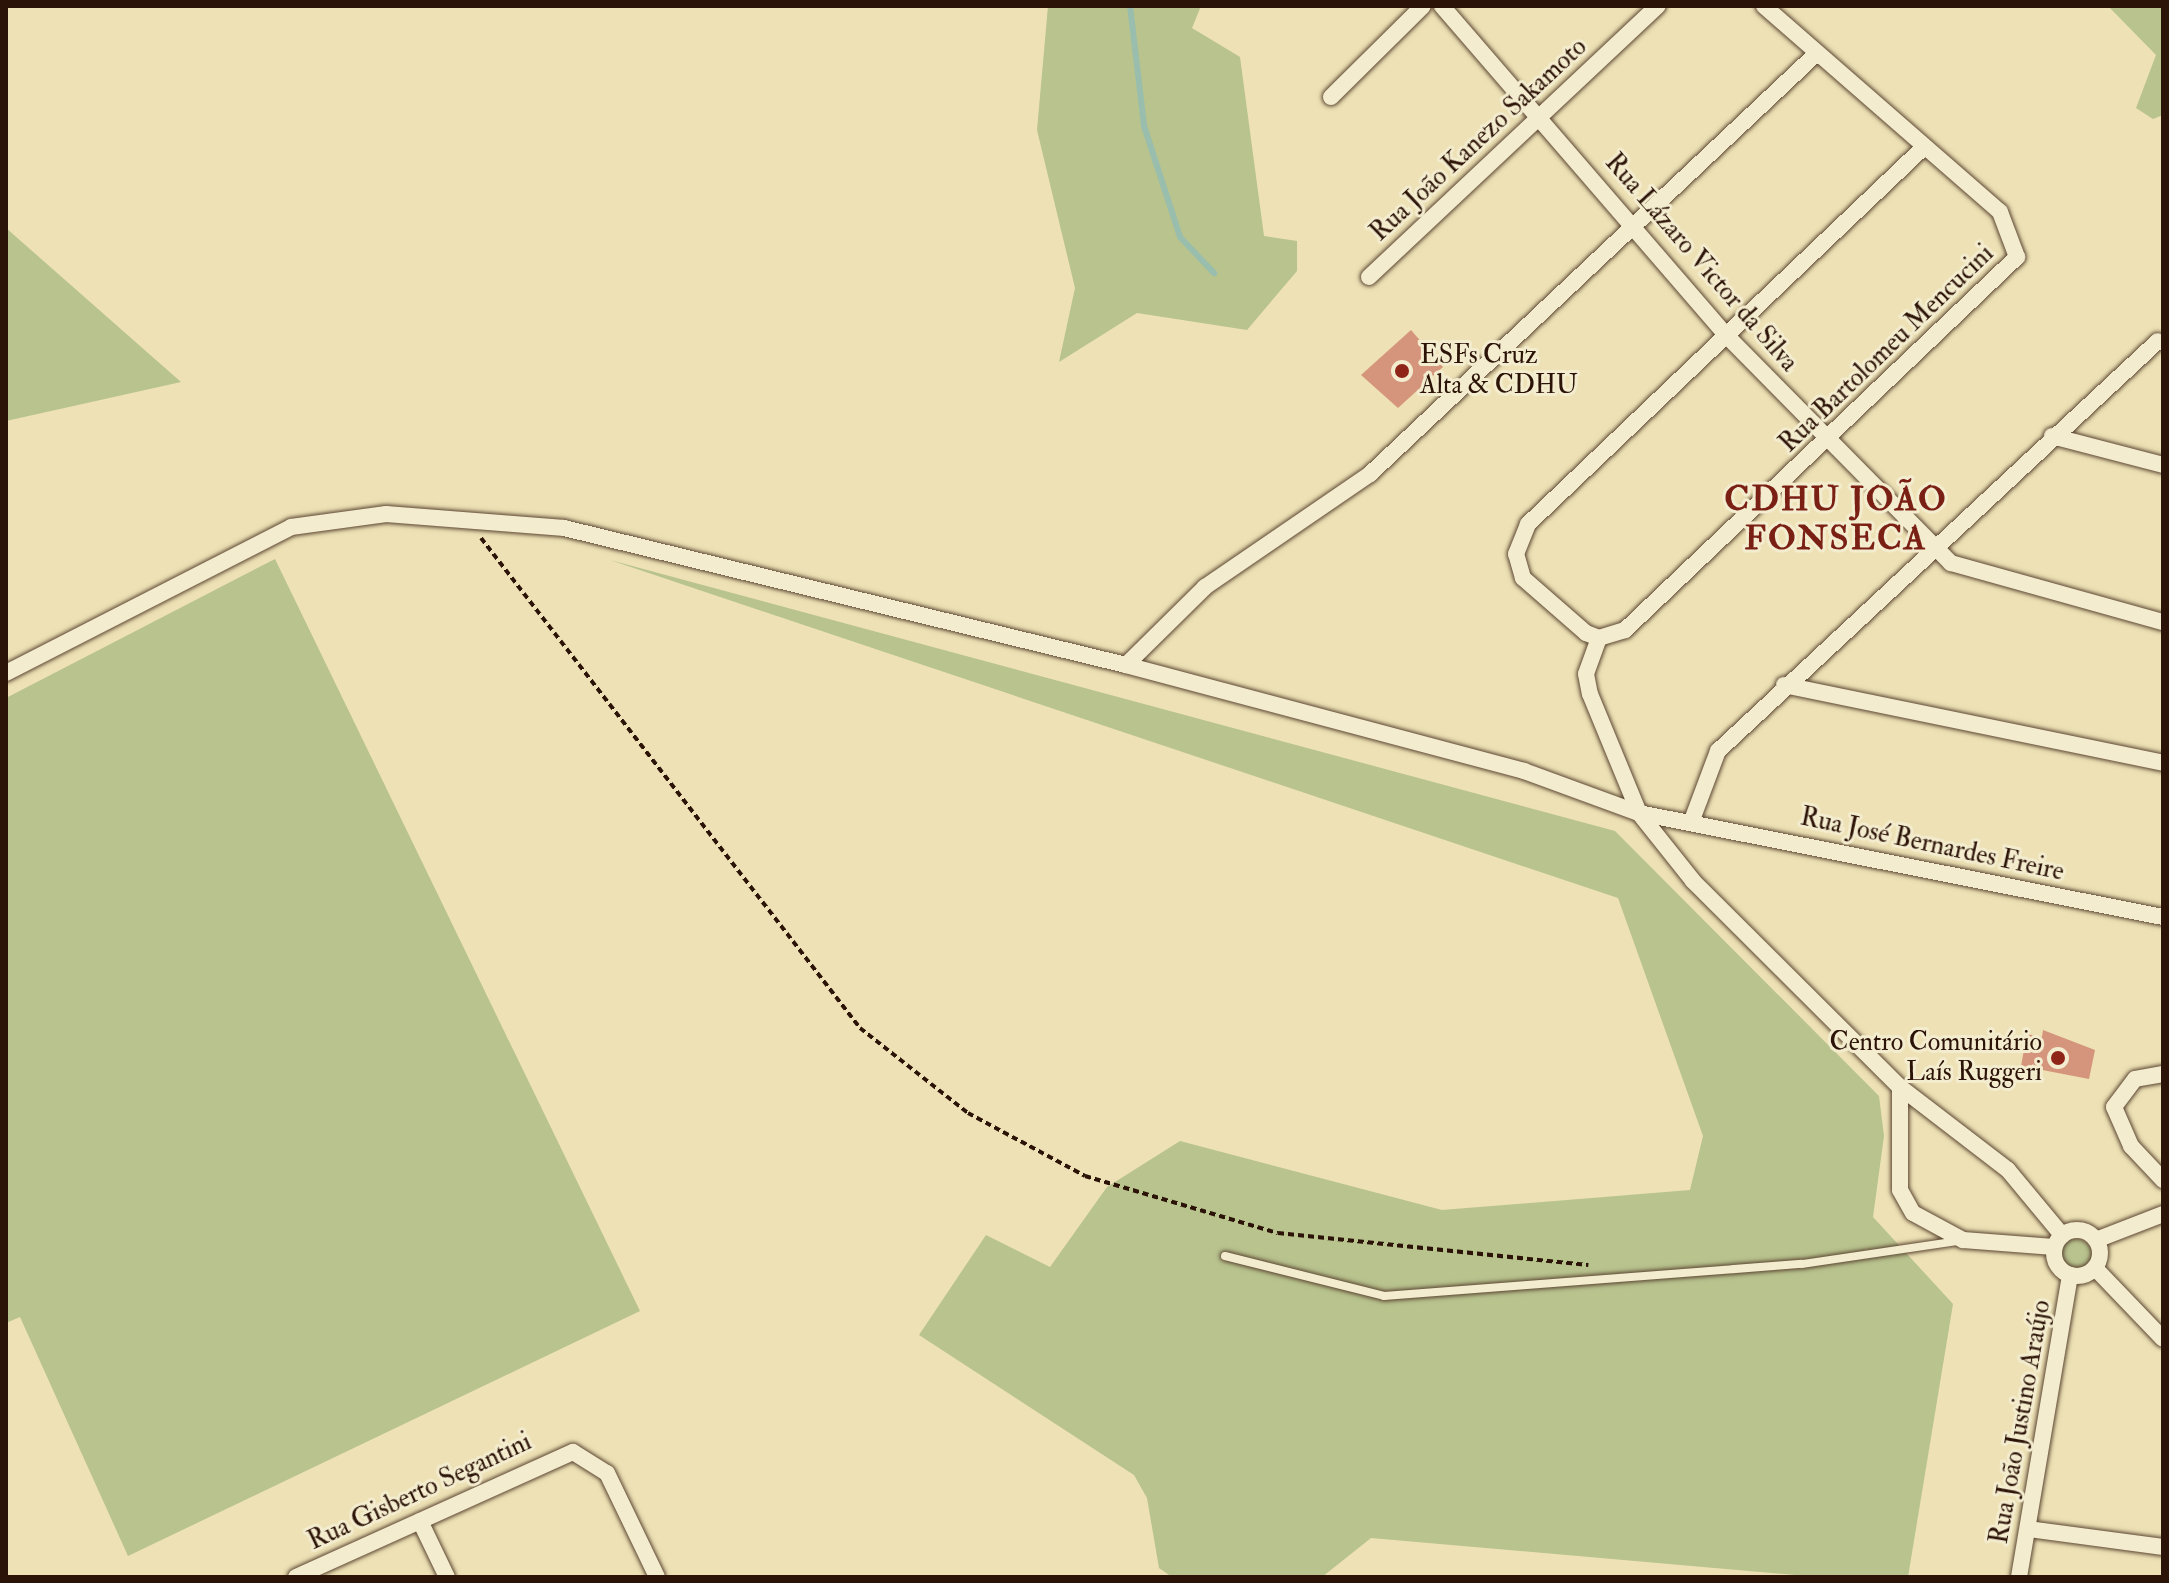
<!DOCTYPE html>
<meta charset="utf-8">
<style>
body{margin:0}
#map{position:relative;width:2169px;height:1583px;overflow:hidden;background:#ede1b5;font-family:"IM FELL Double Pica",serif}
div>[style]{position:absolute}
.green>*{inset:0;background:#b8c38e}
.round{border-radius:50%}
.stream>*{height:6px;margin:-3px;padding:0 3px;transform-origin:3px;border-radius:3px;background:#99bead}
.building>*{inset:0;background:#d5957c}
.path>*{height:4px;margin-top:-2px;transform-origin:0;background:repeating-linear-gradient(90deg,#2c1307 0 6px,transparent 0 10px)}
.roads{filter:drop-shadow(0 0 2px #5c4632) drop-shadow(0 0 2px #5c4632)}
.service>*{height:8px;margin:-4px;padding:0 4px;transform-origin:4px;border-radius:4px;background:#f3eccf}
.minor>*{height:16px;margin:-8px;padding:0 8px;transform-origin:8px;border-radius:8px;background:#f3eccf}
.minor>.ring{margin:-8px;padding:0;box-sizing:content-box;background:none;border:16px solid #f3eccf;border-radius:50%}
.dots>*{width:22px;height:22px;translate:-50% -50%;box-sizing:border-box;border:4px solid #f3eccf;border-radius:50%}
span{translate:-50% -50%;white-space:nowrap;text-align:center;line-height:1.15;-webkit-text-stroke:6px #f3eccf;paint-order:stroke}
.street-label{font-size:26px;color:#2c1307}
.poi-label{font-size:26px;color:#2c1307}
.left{translate:0 -50%;text-align:left}
.right{translate:-100% -50%;text-align:right}
.district-label{font-size:34px;color:#7a1f14;font-weight:700;letter-spacing:2px}
.frame{position:absolute;inset:0;border:8px solid #2c1307;pointer-events:none}
</style>
<div id="map">
<div class="green">
<i style="clip-path:polygon(1048px 6px,1201px 6px,1192px 28px,1240px 57px,1264px 236px,1297px 241px,1297px 271px,1247px 330px,1137px 313px,1059px 362px,1075px 288px,1037px 130px)"></i>
<i style="clip-path:polygon(2108px 6px,2163px 6px,2163px 115px,2153px 119px,2136px 108px,2156px 55px)"></i>
<i style="clip-path:polygon(6px 228px,181px 382px,6px 421px)"></i>
<i style="clip-path:polygon(275px 559px,640px 1311px,128px 1556px,20px 1317px,6px 1323px,6px 698px)"></i>
<i style="clip-path:polygon(610px 560px,1615px 831px,1879px 1096px,1884px 1136px,1873px 1217px,1953px 1304px,1908px 1577px,1818px 1577px,1371px 1538px,1322px 1577px,1172px 1577px,1159px 1568px,1147px 1498px,1134px 1475px,919px 1335px,986px 1235px,1050px 1267px,1107px 1187px,1180px 1141px,1442px 1210px,1690px 1190px,1703px 1136px,1618px 898px)"></i>
<i class="round" style="left:2060px;top:1239px;width:32px;height:32px"></i>
</div>
<div class="stream">
<i style="left:1130px;top:6px;width:121px;rotate:83.3deg"></i>
<i style="left:1144px;top:126px;width:117px;rotate:72deg"></i>
<i style="left:1180px;top:237px;width:50px;rotate:46.6deg"></i>
</div>
<div class="building">
<i style="clip-path:polygon(1411px 330px,1443px 367px,1398px 408px,1361px 375px)"></i>
<i style="clip-path:polygon(2043px 1030px,2095px 1050px,2089px 1079px,2021px 1066px,2027px 1034px,2042px 1037px)"></i>
</div>
<div class="path">
<i style="left:481px;top:538px;width:619px;rotate:52.28deg"></i>
<i style="left:860px;top:1028px;width:137px;rotate:38.2deg"></i>
<i style="left:968px;top:1113px;width:133px;rotate:28.3deg"></i>
<i style="left:1085px;top:1176px;width:201px;rotate:16.5deg"></i>
<i style="left:1278px;top:1233px;width:312px;rotate:5.9deg"></i>
</div>
<div class="roads">
<div class="service">
<i style="left:1225px;top:1256px;width:164px;rotate:14.1deg"></i>
<i style="left:1384px;top:1296px;width:419px;rotate:-4.4deg"></i>
<i style="left:1802px;top:1264px;width:158px;rotate:-8.4deg"></i>
</div>
<div class="minor">
<i style="left:1442px;top:6px;width:436px;rotate:49.2deg"></i>
<i style="left:1727px;top:336px;width:319px;rotate:45.4deg"></i>
<i style="left:1951px;top:563px;width:220px;rotate:15.6deg"></i>
<i style="left:1764px;top:6px;width:313px;rotate:41.1deg"></i>
<i style="left:2000px;top:212px;width:48px;rotate:69.3deg"></i>
<i style="left:2017px;top:257px;width:541px;rotate:136.42deg"></i>
<i style="left:1625px;top:630px;width:27px;rotate:163deg"></i>
<i style="left:1599px;top:638px;width:14px;rotate:-159deg"></i>
<i style="left:1586px;top:633px;width:84px;rotate:-138.9deg"></i>
<i style="left:1523px;top:578px;width:25px;rotate:-106deg"></i>
<i style="left:1516px;top:554px;width:32px;rotate:-68deg"></i>
<i style="left:1528px;top:524px;width:545px;rotate:-43.59deg"></i>
<i style="left:1331px;top:97px;width:129px;rotate:-44.7deg"></i>
<i style="left:1369px;top:277px;width:396px;rotate:-43.2deg"></i>
<i style="left:2052px;top:436px;width:115px;rotate:14.6deg"></i>
<i style="left:1599px;top:638px;width:38px;rotate:110deg"></i>
<i style="left:1586px;top:674px;width:20px;rotate:79deg"></i>
<i style="left:1590px;top:694px;width:129px;rotate:67.6deg"></i>
<i style="left:1639px;top:813px;width:87px;rotate:51.5deg"></i>
<i style="left:1693px;top:881px;width:292px;rotate:44.9deg"></i>
<i style="left:1900px;top:1087px;width:103px;rotate:90deg"></i>
<i style="left:1900px;top:1190px;width:26px;rotate:61deg"></i>
<i style="left:1913px;top:1213px;width:57px;rotate:28.4deg"></i>
<i style="left:1963px;top:1240px;width:91px;rotate:4.4deg"></i>
<i style="left:1126px;top:665px;width:111px;rotate:-44.6deg"></i>
<i style="left:1205px;top:587px;width:200px;rotate:-34.4deg"></i>
<i style="left:1370px;top:474px;width:611px;rotate:-43.28deg"></i>
<i style="left:6px;top:673px;width:320px;rotate:-27.1deg"></i>
<i style="left:291px;top:527px;width:96px;rotate:-7.8deg"></i>
<i style="left:386px;top:514px;width:179px;rotate:4.5deg"></i>
<i style="left:564px;top:528px;width:578px;rotate:13.7deg"></i>
<i style="left:1126px;top:665px;width:412px;rotate:14.9deg"></i>
<i style="left:1524px;top:771px;width:122px;rotate:20.1deg"></i>
<i style="left:1639px;top:813px;width:534px;rotate:11.23deg"></i>
<i style="left:1784px;top:685px;width:387px;rotate:11.6deg"></i>
<i style="left:1692px;top:820px;width:74px;rotate:-69.4deg"></i>
<i style="left:1718px;top:751px;width:601px;rotate:-42.98deg"></i>
<i style="left:2163px;top:1074px;width:28px;rotate:170deg"></i>
<i style="left:2135px;top:1079px;width:35px;rotate:127deg"></i>
<i style="left:2114px;top:1107px;width:43px;rotate:66.4deg"></i>
<i style="left:2131px;top:1146px;width:47px;rotate:46.7deg"></i>
<i style="left:1900px;top:1087px;width:136px;rotate:37.5deg"></i>
<i style="left:2008px;top:1170px;width:85px;rotate:50.3deg"></i>
<i class="ring" style="left:2054px;top:1230px;width:30px;height:30px"></i>
<i style="left:2096px;top:1240px;width:72px;rotate:-21.2deg"></i>
<i style="left:2095px;top:1268px;width:98px;rotate:46.2deg"></i>
<i style="left:420px;top:1521px;width:62px;rotate:64.3deg"></i>
<i style="left:2028px;top:1529px;width:136px;rotate:7.6deg"></i>
<i style="left:296px;top:1577px;width:304px;rotate:-24.3deg"></i>
<i style="left:573px;top:1452px;width:40px;rotate:32deg"></i>
<i style="left:607px;top:1473px;width:115px;rotate:64.3deg"></i>
<i style="left:2019px;top:1577px;width:306px;rotate:-80.4deg"></i>
</div>
</div>
<div class="dots">
<i style="left:1402px;top:371px;background:#8f2418"></i>
<i style="left:2058px;top:1058px;background:#8f2418"></i>
</div>
<div class="street-label">
<span style="left:1479px;top:140px;rotate:-43deg">Rua João Kanezo Sakamoto</span>
<span style="left:1701px;top:263px;rotate:49deg">Rua Lázaro Victor da Silva</span>
<span style="left:1887px;top:349px;rotate:-44deg">Rua Bartolomeu Mencucini</span>
<span style="left:1932px;top:845px;rotate:12deg">Rua José Bernardes Freire</span>
<span style="left:2021px;top:1422px;rotate:-80deg">Rua João Justino Araújo</span>
<span style="left:420px;top:1492px;rotate:-25deg">Rua Gisberto Segantini</span>
</div>
<div class="poi-label">
<span class="left" style="left:1420px;top:371px">ESFs Cruz<br>Alta &amp; CDHU</span>
<span class="right" style="left:2042px;top:1058px">Centro Comunitário<br>Laís Ruggeri</span>
</div>
<div class="district-label">
<span style="left:1836px;top:519px">CDHU JOÃO<br>FONSECA</span>
</div>
<div class="frame"></div>
</div>
